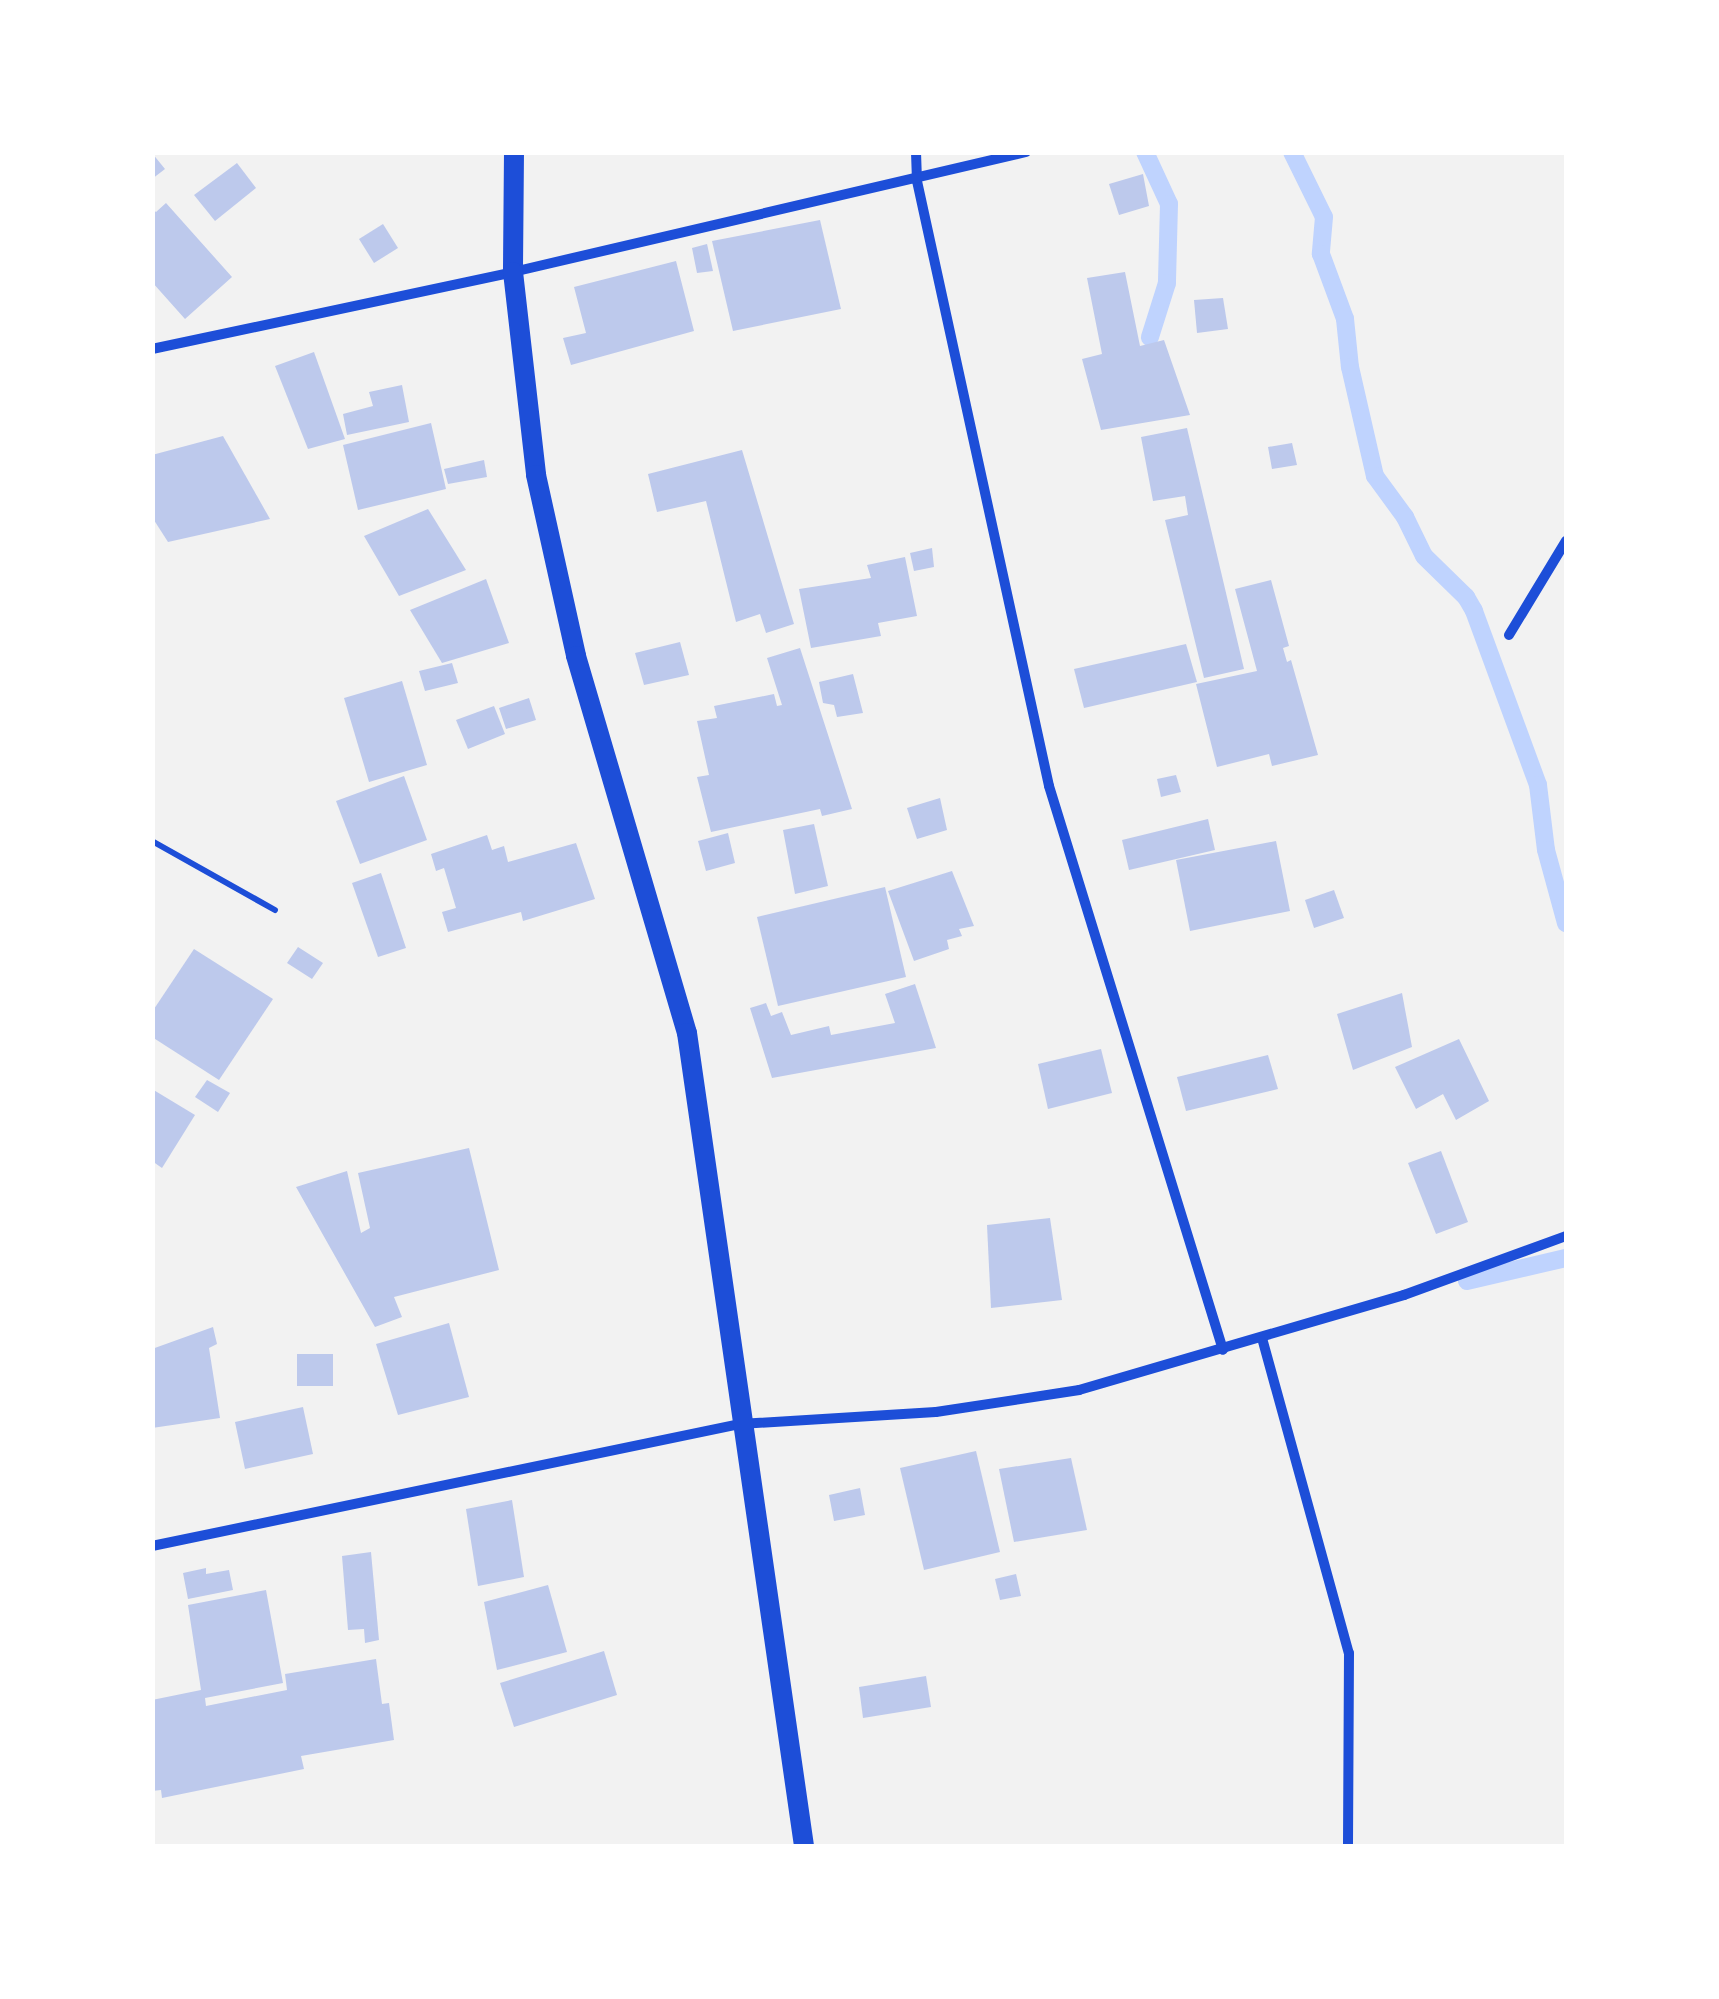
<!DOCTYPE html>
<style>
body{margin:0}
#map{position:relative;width:1719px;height:1999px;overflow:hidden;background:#f2f2f2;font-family:Merriweather,serif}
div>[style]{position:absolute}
.stream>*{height:18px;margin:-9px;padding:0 9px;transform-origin:9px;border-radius:9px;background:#bfd3fe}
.building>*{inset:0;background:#bdc9ec}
.path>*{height:6px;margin:-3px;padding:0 3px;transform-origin:3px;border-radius:3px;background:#1d4ed8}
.minor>*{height:10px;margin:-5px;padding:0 5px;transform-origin:5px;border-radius:5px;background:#1d4ed8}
.secondary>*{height:20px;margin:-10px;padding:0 10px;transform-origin:10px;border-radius:10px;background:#1d4ed8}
span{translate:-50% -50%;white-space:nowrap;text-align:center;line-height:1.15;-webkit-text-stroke:8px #fff;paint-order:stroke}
.frame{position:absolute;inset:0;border:155px solid #fff;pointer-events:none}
</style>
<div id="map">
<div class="stream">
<i style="left:1145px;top:152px;width:57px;rotate:65.2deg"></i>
<i style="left:1169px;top:204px;width:79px;rotate:91.5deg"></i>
<i style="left:1167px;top:283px;width:57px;rotate:107.5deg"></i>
<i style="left:1292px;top:152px;width:72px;rotate:63.8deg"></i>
<i style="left:1324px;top:217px;width:37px;rotate:95deg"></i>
<i style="left:1321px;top:254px;width:69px;rotate:69.7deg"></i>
<i style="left:1345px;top:319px;width:48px;rotate:84.1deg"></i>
<i style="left:1350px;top:367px;width:112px;rotate:77.1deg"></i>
<i style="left:1375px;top:476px;width:51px;rotate:53.8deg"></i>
<i style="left:1405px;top:517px;width:43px;rotate:64deg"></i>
<i style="left:1424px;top:556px;width:59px;rotate:44.3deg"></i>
<i style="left:1466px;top:597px;width:16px;rotate:60deg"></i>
<i style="left:1474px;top:611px;width:185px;rotate:69.8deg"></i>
<i style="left:1538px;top:785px;width:65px;rotate:83deg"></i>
<i style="left:1546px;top:850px;width:76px;rotate:74.7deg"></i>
<i style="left:1467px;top:1281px;width:102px;rotate:-13.1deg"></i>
</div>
<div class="building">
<i style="clip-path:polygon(152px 153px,165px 169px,152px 179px)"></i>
<i style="clip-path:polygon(237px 163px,256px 188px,215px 221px,194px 195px)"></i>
<i style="clip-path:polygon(1143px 174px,1149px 206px,1119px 215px,1109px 184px)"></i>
<i style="clip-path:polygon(166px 203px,232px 277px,185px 319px,152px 282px,152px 209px,156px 212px)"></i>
<i style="clip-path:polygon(820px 220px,841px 309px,733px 331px,712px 241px)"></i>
<i style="clip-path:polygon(383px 224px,398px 248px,374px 263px,359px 239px)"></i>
<i style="clip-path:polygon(707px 244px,713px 271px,697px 273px,692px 248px)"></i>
<i style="clip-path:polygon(676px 261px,694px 331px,571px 365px,563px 338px,586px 333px,574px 287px)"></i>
<i style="clip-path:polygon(1125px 272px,1140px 346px,1164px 340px,1190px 415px,1101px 430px,1082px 359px,1102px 354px,1087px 278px)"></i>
<i style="clip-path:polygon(1223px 298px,1228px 329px,1197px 333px,1194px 300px)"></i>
<i style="clip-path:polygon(314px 352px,345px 439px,308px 449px,275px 366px)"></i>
<i style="clip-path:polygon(402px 385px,409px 422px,347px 435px,343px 414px,373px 406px,369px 392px)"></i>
<i style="clip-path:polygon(431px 423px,446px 489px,358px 510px,343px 445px)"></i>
<i style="clip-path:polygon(1187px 428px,1244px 669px,1204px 678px,1165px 520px,1188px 515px,1185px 496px,1153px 501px,1141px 437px)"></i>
<i style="clip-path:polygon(223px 436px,270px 519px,168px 542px,152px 517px,152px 455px)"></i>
<i style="clip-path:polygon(1292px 443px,1297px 465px,1272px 469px,1268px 447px)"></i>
<i style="clip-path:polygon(742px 450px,794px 624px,766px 633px,760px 614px,736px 622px,706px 501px,657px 512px,648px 474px)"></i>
<i style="clip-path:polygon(484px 460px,487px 477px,448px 484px,444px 469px)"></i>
<i style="clip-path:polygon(428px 509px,466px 570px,399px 596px,364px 536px)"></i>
<i style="clip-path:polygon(932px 548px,934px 567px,914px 571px,910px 553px)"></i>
<i style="clip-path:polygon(905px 557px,917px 616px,878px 623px,881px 636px,811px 648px,799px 589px,871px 578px,867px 565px)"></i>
<i style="clip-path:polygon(486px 579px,509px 643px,442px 663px,410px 610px)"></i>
<i style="clip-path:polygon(1271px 580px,1289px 646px,1283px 648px,1287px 662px,1291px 660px,1318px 755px,1272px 766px,1269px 754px,1217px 767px,1196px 684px,1257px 671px,1235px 589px)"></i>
<i style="clip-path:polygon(680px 642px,689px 675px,644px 685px,635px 653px)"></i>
<i style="clip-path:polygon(1186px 644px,1197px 682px,1084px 708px,1074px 669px)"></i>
<i style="clip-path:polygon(800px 648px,852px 809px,822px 816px,820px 809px,711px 832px,697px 777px,709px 775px,697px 721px,717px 718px,714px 706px,774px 694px,777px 706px,782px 705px,767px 658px)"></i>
<i style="clip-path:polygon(452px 663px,458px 683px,425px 691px,419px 671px)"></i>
<i style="clip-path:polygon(853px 674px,863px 713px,837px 717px,834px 705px,823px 703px,819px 682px)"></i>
<i style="clip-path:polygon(402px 681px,427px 765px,369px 782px,344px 698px)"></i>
<i style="clip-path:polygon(529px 698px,536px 720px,506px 729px,499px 708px)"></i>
<i style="clip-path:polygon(494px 706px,505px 734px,468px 749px,456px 720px)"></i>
<i style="clip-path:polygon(1176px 775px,1181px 792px,1161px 797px,1157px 779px)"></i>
<i style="clip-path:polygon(404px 776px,427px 840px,360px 864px,336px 801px)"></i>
<i style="clip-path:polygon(940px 798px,947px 830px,917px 839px,907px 808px)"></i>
<i style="clip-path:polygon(1208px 819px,1215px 850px,1129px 870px,1122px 840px)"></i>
<i style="clip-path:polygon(814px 824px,828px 886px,795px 894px,783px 830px)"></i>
<i style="clip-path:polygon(728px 833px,735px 863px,706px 871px,698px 841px)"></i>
<i style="clip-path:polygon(487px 835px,492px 850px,504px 846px,508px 862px,576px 843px,595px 899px,523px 921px,521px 912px,448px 932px,442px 912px,456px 908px,444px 868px,436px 871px,431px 854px)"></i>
<i style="clip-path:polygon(1276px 841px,1290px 911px,1190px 931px,1176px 860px)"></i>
<i style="clip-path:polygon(952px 871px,974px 926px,959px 929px,962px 936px,947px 940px,949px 949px,914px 961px,888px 891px)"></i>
<i style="clip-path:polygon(381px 873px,406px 948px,378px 957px,352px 883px)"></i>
<i style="clip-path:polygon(885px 887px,906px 977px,778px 1006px,757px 917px)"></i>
<i style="clip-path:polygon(1334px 890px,1344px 918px,1314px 928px,1305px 900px)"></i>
<i style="clip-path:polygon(298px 947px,323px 963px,312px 979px,287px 963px)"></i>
<i style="clip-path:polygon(194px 949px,273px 999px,219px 1080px,152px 1037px,152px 1012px)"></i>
<i style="clip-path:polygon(915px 984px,936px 1048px,772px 1078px,750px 1008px,766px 1003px,771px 1016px,782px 1012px,791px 1035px,829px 1026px,831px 1035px,895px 1023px,885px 994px)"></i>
<i style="clip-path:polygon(1402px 993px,1412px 1047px,1353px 1070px,1337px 1014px)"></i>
<i style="clip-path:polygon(1459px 1039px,1489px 1101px,1456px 1120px,1443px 1094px,1416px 1109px,1395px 1067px)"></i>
<i style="clip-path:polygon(1101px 1049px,1112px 1093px,1048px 1109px,1038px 1064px)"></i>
<i style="clip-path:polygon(1268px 1055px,1278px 1089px,1186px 1111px,1177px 1077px)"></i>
<i style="clip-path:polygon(207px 1080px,230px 1093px,218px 1112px,195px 1097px)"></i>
<i style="clip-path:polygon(152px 1089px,195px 1115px,162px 1168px,152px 1161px)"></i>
<i style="clip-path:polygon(469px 1148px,499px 1270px,394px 1297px,402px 1317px,375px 1327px,296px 1187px,347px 1171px,361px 1233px,370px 1228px,358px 1173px)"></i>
<i style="clip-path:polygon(1441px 1151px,1468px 1222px,1436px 1234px,1408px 1163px)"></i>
<i style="clip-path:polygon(1050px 1218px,1062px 1300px,991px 1308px,987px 1225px)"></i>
<i style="clip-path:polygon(449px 1323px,469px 1397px,398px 1415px,376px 1344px)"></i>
<i style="clip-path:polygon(213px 1327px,217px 1344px,209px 1348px,220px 1418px,152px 1428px,152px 1349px)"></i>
<i style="clip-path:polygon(297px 1354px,333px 1354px,333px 1386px,297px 1386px)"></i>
<i style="clip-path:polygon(303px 1407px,313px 1454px,245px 1469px,235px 1422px)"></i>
<i style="clip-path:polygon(976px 1451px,1000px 1552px,924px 1570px,900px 1468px)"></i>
<i style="clip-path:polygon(1071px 1458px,1087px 1530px,1014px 1542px,999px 1469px)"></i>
<i style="clip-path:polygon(860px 1488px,865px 1515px,834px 1521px,829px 1495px)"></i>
<i style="clip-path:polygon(512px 1500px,524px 1577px,478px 1586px,466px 1509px)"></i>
<i style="clip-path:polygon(371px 1552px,379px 1640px,365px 1643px,364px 1629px,348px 1630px,342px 1556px)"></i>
<i style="clip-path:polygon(206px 1568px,206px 1574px,229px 1570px,233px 1590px,188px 1599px,183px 1573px)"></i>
<i style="clip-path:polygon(1016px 1574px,1021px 1596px,1000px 1600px,995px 1579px)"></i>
<i style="clip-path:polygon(548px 1585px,567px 1652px,497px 1670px,484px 1602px)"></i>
<i style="clip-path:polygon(266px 1590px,283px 1683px,205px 1698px,206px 1706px,287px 1690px,285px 1674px,376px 1659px,382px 1704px,389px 1703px,394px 1740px,301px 1756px,304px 1769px,162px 1798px,161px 1790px,152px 1791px,152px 1700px,201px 1690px,188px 1605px)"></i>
<i style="clip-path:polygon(604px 1651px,617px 1695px,514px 1727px,500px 1683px)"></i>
<i style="clip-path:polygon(926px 1676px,931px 1707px,863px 1718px,859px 1687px)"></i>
</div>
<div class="path">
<i style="left:152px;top:841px;width:141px;rotate:29.3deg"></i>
</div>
<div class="minor">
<i style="left:916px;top:152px;width:29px;rotate:88deg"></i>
<i style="left:917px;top:181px;width:619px;rotate:77.69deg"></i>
<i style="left:1049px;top:786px;width:590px;rotate:72.85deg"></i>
<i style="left:152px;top:349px;width:369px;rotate:-12deg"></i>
<i style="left:513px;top:272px;width:527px;rotate:-13.17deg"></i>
<i style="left:1509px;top:635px;width:110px;rotate:-58.8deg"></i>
<i style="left:1262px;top:1338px;width:327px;rotate:74.6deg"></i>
<i style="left:1349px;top:1653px;width:193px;rotate:90.3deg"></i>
<i style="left:152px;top:1546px;width:601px;rotate:-11.72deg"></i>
<i style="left:740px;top:1424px;width:196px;rotate:-3.5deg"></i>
<i style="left:936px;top:1412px;width:145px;rotate:-8.7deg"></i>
<i style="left:1079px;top:1390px;width:339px;rotate:-16.3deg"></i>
<i style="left:1404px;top:1295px;width:172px;rotate:-20deg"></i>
</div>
<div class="secondary">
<i style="left:514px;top:152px;width:120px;rotate:90.5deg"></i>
<i style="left:513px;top:272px;width:204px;rotate:83.5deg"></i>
<i style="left:536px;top:475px;width:185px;rotate:77.5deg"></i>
<i style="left:576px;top:656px;width:393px;rotate:73.6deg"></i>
<i style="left:687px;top:1033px;width:821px;rotate:81.81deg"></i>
</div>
<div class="frame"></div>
</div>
